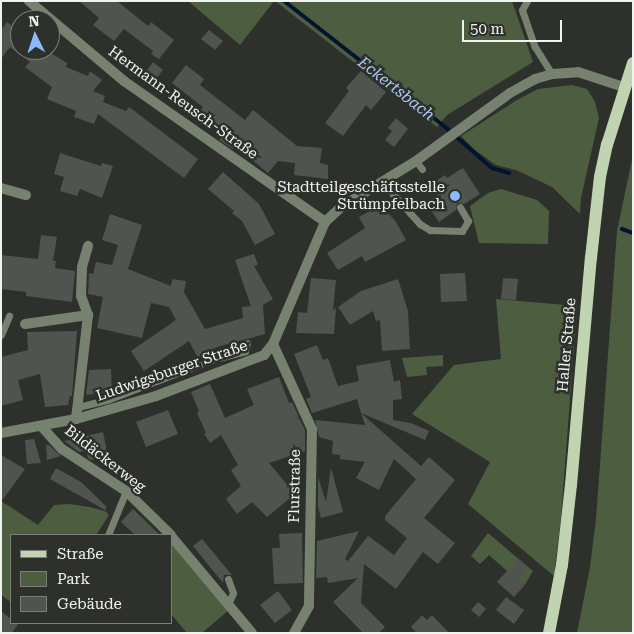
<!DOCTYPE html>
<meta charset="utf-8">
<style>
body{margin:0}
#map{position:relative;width:634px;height:634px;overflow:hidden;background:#2d302b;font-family:"Roboto Serif",serif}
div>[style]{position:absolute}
.green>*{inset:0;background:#4d5e40}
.stream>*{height:4px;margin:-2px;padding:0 2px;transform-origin:2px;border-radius:2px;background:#021430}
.building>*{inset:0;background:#50544e}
.service>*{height:7px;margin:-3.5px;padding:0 3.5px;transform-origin:3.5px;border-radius:3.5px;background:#778170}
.minor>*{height:10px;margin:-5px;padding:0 5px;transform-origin:5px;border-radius:5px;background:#778170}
.tertiary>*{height:10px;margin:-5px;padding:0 5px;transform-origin:5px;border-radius:5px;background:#778170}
.primary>*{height:12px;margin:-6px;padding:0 6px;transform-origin:6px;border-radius:6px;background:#c0d4b1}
.dots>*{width:14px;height:14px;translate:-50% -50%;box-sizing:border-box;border:2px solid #2d302b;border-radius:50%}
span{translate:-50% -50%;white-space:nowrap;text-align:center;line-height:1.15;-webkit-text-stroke:5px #2d302b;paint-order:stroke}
.street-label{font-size:15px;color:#f1f3ef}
.poi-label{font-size:15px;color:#f1f3ef}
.right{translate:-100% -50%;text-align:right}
.water-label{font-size:16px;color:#a9c9f7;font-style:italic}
.frame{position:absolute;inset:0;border:2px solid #f1f3ef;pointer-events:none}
.legend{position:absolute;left:10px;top:534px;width:162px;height:90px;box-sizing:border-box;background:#2d302b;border:1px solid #7b7e79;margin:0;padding:6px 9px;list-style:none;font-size:15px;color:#f1f3ef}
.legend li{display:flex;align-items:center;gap:10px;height:25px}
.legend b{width:25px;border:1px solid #7b7e79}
.north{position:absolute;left:10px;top:10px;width:50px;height:50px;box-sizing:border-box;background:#2d302b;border:1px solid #7b7e79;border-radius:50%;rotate:356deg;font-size:14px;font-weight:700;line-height:20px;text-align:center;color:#f1f3ef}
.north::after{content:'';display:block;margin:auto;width:18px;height:22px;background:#8bb9fc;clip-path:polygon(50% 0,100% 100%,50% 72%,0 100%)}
.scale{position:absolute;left:462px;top:20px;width:100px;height:22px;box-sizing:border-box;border:2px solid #f1f3ef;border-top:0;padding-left:6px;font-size:15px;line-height:18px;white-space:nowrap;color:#f1f3ef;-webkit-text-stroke:4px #2d302b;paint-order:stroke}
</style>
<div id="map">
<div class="green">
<i style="clip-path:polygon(188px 1px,274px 1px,240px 45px)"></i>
<i style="clip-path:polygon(275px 1px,512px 1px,533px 62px,447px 115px,437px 127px)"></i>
<i style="clip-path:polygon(572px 85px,587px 89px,595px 102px,599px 118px,581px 198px,580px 214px,552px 187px,516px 170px,496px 165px,475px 150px,461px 136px,517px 100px,538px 89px)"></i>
<i style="clip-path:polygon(633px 155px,633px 633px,577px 633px,590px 567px,596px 519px,617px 231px)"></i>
<i style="clip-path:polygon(501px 189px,537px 200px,549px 211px,548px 244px,479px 243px,470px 206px,488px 193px)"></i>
<i style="clip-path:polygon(496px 299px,577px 306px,561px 518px,554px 576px,468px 504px,490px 462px,412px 414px,454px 365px,501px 359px)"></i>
<i style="clip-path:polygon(443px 355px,443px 366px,426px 367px,427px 375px,407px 377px,402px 358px)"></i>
<i style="clip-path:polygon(1px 501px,38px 525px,54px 505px,70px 504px,89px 507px,105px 511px,109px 515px,96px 535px,11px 535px,11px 602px,1px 595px)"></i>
<i style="clip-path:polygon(488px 533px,533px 571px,524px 586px,489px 555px,480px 564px,471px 556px)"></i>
<i style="clip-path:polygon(171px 542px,229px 610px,202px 633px,187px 633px,171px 614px)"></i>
</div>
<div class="stream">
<i style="left:284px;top:1px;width:203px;rotate:38deg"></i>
<i style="left:444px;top:126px;width:64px;rotate:41.2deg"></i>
<i style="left:492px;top:168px;width:18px;rotate:16deg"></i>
<i style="left:622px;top:229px;width:12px;rotate:20deg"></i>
</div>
<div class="building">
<i style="clip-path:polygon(79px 1px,117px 1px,148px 26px,151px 22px,174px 40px,159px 59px,151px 54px,153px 51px,124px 29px,114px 41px,93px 25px,99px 18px)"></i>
<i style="clip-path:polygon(7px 22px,20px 32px,20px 50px,46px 50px,67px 63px,66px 67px,88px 76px,90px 71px,102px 80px,93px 91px,105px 96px,103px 102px,126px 111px,129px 107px,198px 159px,184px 178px,98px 114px,94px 124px,74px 117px,76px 111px,47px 99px,52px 87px,25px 67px,30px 62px,10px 47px,1px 59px,1px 30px)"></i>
<i style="clip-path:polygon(209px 30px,223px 41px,215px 50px,201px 39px)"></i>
<i style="clip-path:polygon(153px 62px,163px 70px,155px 80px,145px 73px)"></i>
<i style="clip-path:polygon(186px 65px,204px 79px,200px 85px,245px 120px,253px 110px,297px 146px,322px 148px,320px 163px,328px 165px,328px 179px,294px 175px,295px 163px,278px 161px,268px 173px,235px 146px,233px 149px,219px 140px,224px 134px,198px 114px,203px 107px,172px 83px)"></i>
<i style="clip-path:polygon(361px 71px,386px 92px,371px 110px,366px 105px,343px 136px,325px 123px,349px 91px,346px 88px)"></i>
<i style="clip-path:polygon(396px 118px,408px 129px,394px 147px,385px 140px,392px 131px,388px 128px)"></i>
<i style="clip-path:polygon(60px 153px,101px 166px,102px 163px,113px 166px,102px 198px,80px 189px,77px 196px,60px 191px,64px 177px,54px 174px)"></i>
<i style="clip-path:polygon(463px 168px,480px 194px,464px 204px,457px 203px,456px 210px,439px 222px,426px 203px,440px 193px,433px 183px,445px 175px,447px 178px)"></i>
<i style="clip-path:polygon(223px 172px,259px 204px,275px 234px,255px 245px,242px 221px,232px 213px,234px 211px,208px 189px)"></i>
<i style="clip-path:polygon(379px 206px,382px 206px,396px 222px,406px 240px,365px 262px,362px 256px,338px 270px,327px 253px,365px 228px,359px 217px)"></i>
<i style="clip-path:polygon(110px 214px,142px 225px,128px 269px,171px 286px,172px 279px,186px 281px,184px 292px,205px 329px,243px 318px,242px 307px,251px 306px,235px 260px,254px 254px,258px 265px,254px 266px,273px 299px,263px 305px,265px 334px,217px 347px,198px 358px,189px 341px,144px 371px,131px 351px,176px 320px,169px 307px,151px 303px,142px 338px,97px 328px,103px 297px,88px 294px,89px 273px,93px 274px,96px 262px,112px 265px,118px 245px,102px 240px)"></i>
<i style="clip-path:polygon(41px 235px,57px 237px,53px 261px,56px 261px,55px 268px,75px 271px,72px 302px,26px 296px,26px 292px,1px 289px,1px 255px,38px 259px)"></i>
<i style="clip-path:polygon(465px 273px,467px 301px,441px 302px,440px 274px)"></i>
<i style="clip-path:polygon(311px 278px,336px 280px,333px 310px,336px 308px,334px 334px,296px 333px,298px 312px,307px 313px)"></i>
<i style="clip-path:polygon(503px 278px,518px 279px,516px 300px,501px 299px)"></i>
<i style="clip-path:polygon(398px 279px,408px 311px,410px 349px,382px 351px,380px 320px,376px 321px,373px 311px,350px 325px,338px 307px,361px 291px)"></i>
<i style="clip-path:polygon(77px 331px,72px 396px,70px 396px,68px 405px,45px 407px,40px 374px,18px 380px,23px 400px,1px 406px,1px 357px,28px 350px,27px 332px)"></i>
<i style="clip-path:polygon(317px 345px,323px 360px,328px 358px,338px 386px,359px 381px,356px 366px,390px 360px,394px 382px,400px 380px,402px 399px,393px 400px,393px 420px,411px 423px,429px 431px,425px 440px,361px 413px,357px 399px,312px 413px,306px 399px,311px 397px,294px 354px)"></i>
<i style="clip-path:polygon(111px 369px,112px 392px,86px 395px,89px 370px)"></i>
<i style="clip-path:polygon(279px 377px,289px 403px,292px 402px,299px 417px,296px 417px,299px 418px,305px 430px,305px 451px,269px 463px,295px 494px,267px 517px,252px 502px,237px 514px,226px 499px,241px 486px,231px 470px,238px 465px,221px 435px,210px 443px,204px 434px,206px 433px,197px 413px,199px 411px,191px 392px,210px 384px,225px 418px,254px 405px,247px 389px)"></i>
<i style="clip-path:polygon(168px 410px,178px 434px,146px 447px,136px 422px)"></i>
<i style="clip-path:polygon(361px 413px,421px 466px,429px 457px,455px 480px,424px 518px,455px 543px,438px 564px,423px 552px,396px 589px,364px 564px,361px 603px,385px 627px,379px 633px,363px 633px,333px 602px,358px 578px,328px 583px,327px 577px,316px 578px,317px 541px,359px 531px,345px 559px,348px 561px,368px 536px,394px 555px,407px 538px,385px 520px,385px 516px,416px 479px,394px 459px,379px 490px,356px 478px,365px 462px,340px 459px,340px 455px,332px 454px,333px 441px,319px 437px,315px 420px,365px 425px)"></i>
<i style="clip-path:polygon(103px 432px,108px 456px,91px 460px,88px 458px,86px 451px,79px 452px,64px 441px)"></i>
<i style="clip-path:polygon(34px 439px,41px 463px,27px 464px,25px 440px)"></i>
<i style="clip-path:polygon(46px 445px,49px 445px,61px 456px,47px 460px)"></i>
<i style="clip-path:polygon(1px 455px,25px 469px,1px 502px)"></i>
<i style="clip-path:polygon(56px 468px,81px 482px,107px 507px,105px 510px,50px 479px)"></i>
<i style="clip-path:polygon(331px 468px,343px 512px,321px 518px,318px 507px,318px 477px,326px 502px)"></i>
<i style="clip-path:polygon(133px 509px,160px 535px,135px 535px,121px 522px)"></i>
<i style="clip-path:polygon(302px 533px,303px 583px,274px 584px,272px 548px,280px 548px,279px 534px)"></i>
<i style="clip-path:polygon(202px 539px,232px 575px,224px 575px,223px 583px,193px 546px)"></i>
<i style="clip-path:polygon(518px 559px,527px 566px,517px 580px,524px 586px,514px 597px,497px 582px)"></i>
<i style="clip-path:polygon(278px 591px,292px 610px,275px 623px,260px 605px)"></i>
<i style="clip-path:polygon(506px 597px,524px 610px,514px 624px,496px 610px)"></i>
<i style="clip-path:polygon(478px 602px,486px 609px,479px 617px,471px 610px)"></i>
<i style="clip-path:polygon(1px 611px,11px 619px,11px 623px,18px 624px,12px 633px,1px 633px)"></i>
<i style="clip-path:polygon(422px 615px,427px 620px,432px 615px,449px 633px,417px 633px,411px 627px)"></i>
</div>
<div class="service">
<i style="left:527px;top:1px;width:10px;rotate:119deg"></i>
<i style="left:522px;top:10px;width:39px;rotate:71deg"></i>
<i style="left:535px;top:47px;width:32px;rotate:58deg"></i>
<i style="left:416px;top:161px;width:10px;rotate:53deg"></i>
<i style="left:382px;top:182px;width:57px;rotate:47.9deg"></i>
<i style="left:420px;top:224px;width:12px;rotate:31deg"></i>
<i style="left:430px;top:230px;width:32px;rotate:2deg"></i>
<i style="left:462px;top:231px;width:12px;rotate:-59deg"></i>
<i style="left:468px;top:221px;width:16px;rotate:-120deg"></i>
<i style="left:1px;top:335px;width:21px;rotate:-67deg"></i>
<i style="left:78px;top:407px;width:30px;rotate:-14deg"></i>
<i style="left:107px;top:400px;width:115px;rotate:-21deg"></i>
<i style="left:214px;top:359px;width:32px;rotate:-14deg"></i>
<i style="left:245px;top:351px;width:8px;rotate:-76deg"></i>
<i style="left:108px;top:535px;width:48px;rotate:-67.8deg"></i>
<i style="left:228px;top:579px;width:15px;rotate:70deg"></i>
<i style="left:233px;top:593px;width:12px;rotate:114deg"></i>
</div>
<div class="minor">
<i style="left:29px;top:1px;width:124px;rotate:40.1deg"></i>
<i style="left:124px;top:81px;width:246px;rotate:35deg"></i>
<i style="left:1px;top:188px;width:26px;rotate:16deg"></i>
<i style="left:25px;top:324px;width:64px;rotate:-8.1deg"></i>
<i style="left:273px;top:344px;width:94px;rotate:65.4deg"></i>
<i style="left:312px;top:429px;width:177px;rotate:91deg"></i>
<i style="left:309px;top:606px;width:31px;rotate:119deg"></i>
<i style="left:76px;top:419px;width:105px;rotate:-83.4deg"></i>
<i style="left:88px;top:315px;width:20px;rotate:-110deg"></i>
<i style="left:81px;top:296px;width:29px;rotate:-88deg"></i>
<i style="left:82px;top:267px;width:22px;rotate:-74deg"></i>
<i style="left:42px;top:427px;width:30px;rotate:48deg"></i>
<i style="left:62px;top:449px;width:77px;rotate:33.3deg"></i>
<i style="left:126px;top:491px;width:63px;rotate:44.4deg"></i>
<i style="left:171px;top:536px;width:126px;rotate:50.1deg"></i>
</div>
<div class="tertiary">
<i style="left:1px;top:433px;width:76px;rotate:-10.6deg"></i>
<i style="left:76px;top:419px;width:83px;rotate:-16deg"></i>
<i style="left:156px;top:396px;width:116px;rotate:-20.8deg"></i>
<i style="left:264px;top:355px;width:14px;rotate:-51deg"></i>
<i style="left:273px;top:344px;width:133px;rotate:-66.9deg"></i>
<i style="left:325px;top:222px;width:22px;rotate:-43deg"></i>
<i style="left:341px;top:207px;width:88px;rotate:-31.5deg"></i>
<i style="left:416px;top:161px;width:116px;rotate:-35.9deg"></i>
<i style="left:510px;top:93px;width:29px;rotate:-29deg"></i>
<i style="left:535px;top:79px;width:18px;rotate:-16deg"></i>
<i style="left:552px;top:74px;width:26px;rotate:-4deg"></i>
<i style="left:578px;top:72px;width:48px;rotate:18.1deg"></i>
</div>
<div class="primary">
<i style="left:549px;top:633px;width:69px;rotate:-79.2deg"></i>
<i style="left:562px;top:565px;width:81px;rotate:-83.6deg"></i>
<i style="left:571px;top:485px;width:228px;rotate:-85deg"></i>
<i style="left:591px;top:258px;width:81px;rotate:-83.7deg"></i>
<i style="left:600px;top:177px;width:33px;rotate:-78deg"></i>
<i style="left:607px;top:145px;width:86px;rotate:-72.4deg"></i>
</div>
<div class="dots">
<i style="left:455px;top:196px;background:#8bb9fc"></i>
</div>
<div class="street-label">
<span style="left:183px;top:103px;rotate:36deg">Hermann-Reusch-Straße</span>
<span style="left:567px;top:345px;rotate:-85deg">Haller Straße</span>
<span style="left:172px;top:371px;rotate:-19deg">Ludwigsburger Straße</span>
<span style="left:105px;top:459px;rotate:38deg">Bildäckerweg</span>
<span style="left:295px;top:486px;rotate:-89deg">Flurstraße</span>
</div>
<div class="poi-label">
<span class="right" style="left:445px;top:196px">Stadtteilgeschäftsstelle<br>Strümpfelbach</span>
</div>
<div class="water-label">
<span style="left:396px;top:89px;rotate:38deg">Eckertsbach</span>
</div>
<div class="frame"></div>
<ul class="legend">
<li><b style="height:6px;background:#c0d4b1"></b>Straße</li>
<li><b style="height:14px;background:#4d5e40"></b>Park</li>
<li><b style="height:14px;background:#50544e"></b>Gebäude</li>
</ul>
<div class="north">N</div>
<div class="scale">50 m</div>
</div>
